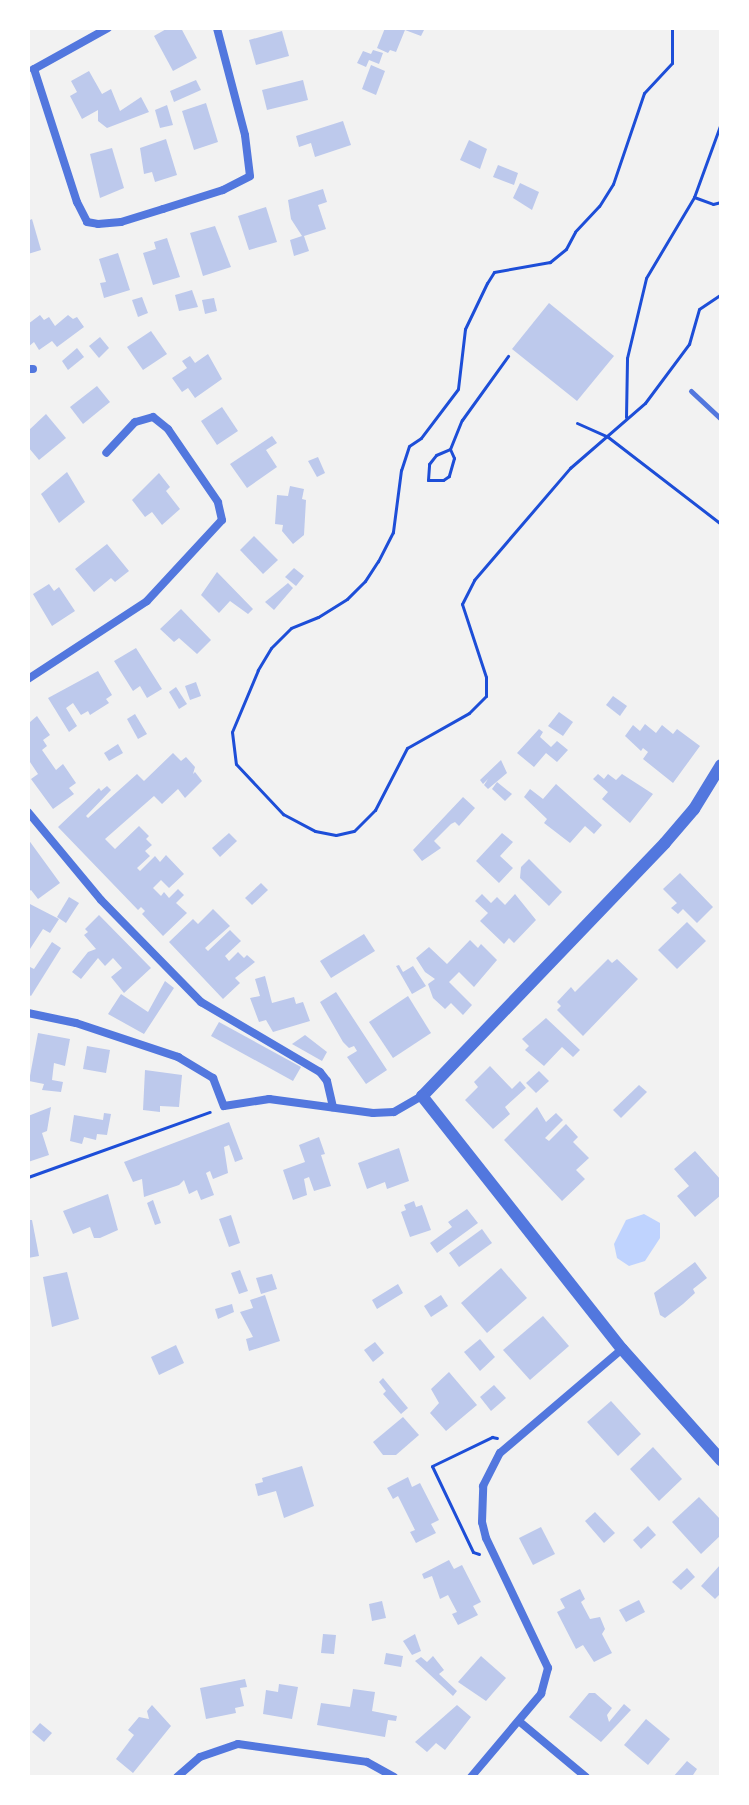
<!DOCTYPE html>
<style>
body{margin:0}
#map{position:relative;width:749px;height:1805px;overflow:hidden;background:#f2f2f2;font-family:Figtree,sans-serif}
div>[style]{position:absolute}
.water>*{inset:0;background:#bfd3fe}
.building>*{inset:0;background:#bdc9ec}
.path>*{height:3px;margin:-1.5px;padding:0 1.5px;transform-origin:1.5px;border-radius:1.5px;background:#1d4ed8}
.service>*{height:5px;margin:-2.5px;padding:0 2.5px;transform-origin:2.5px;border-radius:2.5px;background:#5277de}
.minor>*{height:8px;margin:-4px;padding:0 4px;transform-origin:4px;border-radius:4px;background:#5277de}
.tertiary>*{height:12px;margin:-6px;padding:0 6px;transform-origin:6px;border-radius:6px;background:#5277de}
span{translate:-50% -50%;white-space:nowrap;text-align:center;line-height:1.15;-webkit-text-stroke:6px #fff;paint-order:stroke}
.frame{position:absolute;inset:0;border:30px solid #fff;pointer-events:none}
</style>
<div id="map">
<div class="water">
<i style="clip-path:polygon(644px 1214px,660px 1223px,660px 1238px,645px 1261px,629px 1266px,617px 1258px,614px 1244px,626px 1220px)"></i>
</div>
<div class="building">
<i style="clip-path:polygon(168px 28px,181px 28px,197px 58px,173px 71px,154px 36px)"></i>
<i style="clip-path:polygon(385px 28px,425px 28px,421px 36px,405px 30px,396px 52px,390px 50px,388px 53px,377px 48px)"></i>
<i style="clip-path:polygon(282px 31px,289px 56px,256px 65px,249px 40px)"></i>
<i style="clip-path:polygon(373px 50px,383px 53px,379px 64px,369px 60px,366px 67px,357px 63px,363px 51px,371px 54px)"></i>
<i style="clip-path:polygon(371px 65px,385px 71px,376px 95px,362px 89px)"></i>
<i style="clip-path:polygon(89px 71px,102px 94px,111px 89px,120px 111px,141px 97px,149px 112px,107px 128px,98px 121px,98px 110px,82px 119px,70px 96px,77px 92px,71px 81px)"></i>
<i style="clip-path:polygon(196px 80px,201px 90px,174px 102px,170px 91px)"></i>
<i style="clip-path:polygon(303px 80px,308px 100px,267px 110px,262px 90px)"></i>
<i style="clip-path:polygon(206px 103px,218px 142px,194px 150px,182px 111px)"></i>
<i style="clip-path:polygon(167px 105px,173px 125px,160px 128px,155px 110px)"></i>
<i style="clip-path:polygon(343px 121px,351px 145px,315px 157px,311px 143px,299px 147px,296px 136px)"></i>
<i style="clip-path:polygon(166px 139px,177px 175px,155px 182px,152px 172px,144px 174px,140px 148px)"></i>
<i style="clip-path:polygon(469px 140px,487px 149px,480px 169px,460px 160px)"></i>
<i style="clip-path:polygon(112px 148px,124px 188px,100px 198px,90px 154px)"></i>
<i style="clip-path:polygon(498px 165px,518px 173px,514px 185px,493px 177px)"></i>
<i style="clip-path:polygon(520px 183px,539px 192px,532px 210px,513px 198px)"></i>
<i style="clip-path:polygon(323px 189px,327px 202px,318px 205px,326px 229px,304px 236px,309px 251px,294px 256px,290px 240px,302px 236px,291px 219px,288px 200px)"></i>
<i style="clip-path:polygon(266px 207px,277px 242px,249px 250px,238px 216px)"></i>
<i style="clip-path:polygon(32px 219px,41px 250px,28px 254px,28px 221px)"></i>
<i style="clip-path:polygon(215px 226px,231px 267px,203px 276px,190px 233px)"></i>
<i style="clip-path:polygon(167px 238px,180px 277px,153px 285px,143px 253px,156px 249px,154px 242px)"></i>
<i style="clip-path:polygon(118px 253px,130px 290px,104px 298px,100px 283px,106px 282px,99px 259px)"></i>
<i style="clip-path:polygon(192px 290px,198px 307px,179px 311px,175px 295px)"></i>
<i style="clip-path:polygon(142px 297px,148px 313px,138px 317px,132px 300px)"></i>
<i style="clip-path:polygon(214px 298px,217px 311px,205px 314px,202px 300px)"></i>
<i style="clip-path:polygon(549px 303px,614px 356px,577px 401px,512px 349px)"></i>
<i style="clip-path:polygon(40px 315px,44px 320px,49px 317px,55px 326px,68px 315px,73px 319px,77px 317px,84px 327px,57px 347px,52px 341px,39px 350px,34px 342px,28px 347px,28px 324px)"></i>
<i style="clip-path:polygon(151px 331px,167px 354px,143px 370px,127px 347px)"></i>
<i style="clip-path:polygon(100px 337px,109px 348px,99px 358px,89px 346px)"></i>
<i style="clip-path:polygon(77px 348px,84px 357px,68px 370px,62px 361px)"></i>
<i style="clip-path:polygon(208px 354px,222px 379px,195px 398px,188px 388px,182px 392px,172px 378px,187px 368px,182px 361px,190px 356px,195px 363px)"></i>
<i style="clip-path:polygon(97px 386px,110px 402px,83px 424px,70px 407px)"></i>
<i style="clip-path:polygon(222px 407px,238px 431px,217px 445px,201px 421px)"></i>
<i style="clip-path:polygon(46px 414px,66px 438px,39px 460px,28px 447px,28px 431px)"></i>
<i style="clip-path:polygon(272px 436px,277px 443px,266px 450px,277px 467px,247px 488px,230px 464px)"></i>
<i style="clip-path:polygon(318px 457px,325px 473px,317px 477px,308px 461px)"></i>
<i style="clip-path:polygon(67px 472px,85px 502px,59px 523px,41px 494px)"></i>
<i style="clip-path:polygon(159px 473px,170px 487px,166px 491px,180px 509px,162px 525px,152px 512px,145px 517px,132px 500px)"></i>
<i style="clip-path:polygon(290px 486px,304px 489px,302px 499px,306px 500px,304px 535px,293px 544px,282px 531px,283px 525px,275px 524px,277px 495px,288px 496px)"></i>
<i style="clip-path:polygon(254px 536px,278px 560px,263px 574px,240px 550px)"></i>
<i style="clip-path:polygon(107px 544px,129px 571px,115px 582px,111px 578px,94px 592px,75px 569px)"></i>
<i style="clip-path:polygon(294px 568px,304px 576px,296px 586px,285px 577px)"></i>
<i style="clip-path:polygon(217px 572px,253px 609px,248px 614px,230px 601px,219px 613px,201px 595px)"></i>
<i style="clip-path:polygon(288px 583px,293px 588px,274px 610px,265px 602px)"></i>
<i style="clip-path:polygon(49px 584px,54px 591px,59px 587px,75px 611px,52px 626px,33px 594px)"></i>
<i style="clip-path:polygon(181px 609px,211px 640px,197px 654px,179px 638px,174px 642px,160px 629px)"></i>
<i style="clip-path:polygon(136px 648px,162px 689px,147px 698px,140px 686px,133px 691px,114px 661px)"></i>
<i style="clip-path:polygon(98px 671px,112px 695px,106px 699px,109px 703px,90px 715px,88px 711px,81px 715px,73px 703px,66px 708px,77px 726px,69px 732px,48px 698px)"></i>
<i style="clip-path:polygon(196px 682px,201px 696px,190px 700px,185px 686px)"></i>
<i style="clip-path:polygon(176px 687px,187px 704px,179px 709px,169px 692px)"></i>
<i style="clip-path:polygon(613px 696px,627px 706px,620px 716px,606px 705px)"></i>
<i style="clip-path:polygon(559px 712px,573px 722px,563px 736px,548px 726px)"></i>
<i style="clip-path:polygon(135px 714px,147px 734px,138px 739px,127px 719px)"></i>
<i style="clip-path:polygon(37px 716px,50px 735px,43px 740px,47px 746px,42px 750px,56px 770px,63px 764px,76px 783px,69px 788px,74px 794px,53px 809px,31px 779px,38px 774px,28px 759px,28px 719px,30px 722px)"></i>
<i style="clip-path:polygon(645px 724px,656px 733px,662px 725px,673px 734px,677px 729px,700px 746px,673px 783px,643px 759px,648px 752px,643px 748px,641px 751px,625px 736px,633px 725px,640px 731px)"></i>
<i style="clip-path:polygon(539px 729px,543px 732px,540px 737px,551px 747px,557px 741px,568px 750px,557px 762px,546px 753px,534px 767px,517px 753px)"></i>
<i style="clip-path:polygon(118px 744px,123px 753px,109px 761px,104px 753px)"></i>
<i style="clip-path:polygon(173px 753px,181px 761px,186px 757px,195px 767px,193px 774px,195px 772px,202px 781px,185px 798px,178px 789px,162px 804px,154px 796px,105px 839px,115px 849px,139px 826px,149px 836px,146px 839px,152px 845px,145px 851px,150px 856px,137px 868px,140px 871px,155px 856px,160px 862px,166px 855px,184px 874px,169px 888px,161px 880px,153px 888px,161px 896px,164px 892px,169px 898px,178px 889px,184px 895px,176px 903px,187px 913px,163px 936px,142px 914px,145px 911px,141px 907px,138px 910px,58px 827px,99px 788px,101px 791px,107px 786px,111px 790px,86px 816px,88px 818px,137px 774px,144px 781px)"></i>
<i style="clip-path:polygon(501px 760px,507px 773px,488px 789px,484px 785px,488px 779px,483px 784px,480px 780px)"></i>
<i style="clip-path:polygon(598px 774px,604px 779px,608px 774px,616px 780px,622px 774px,653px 794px,630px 823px,602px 799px,608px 792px,593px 779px)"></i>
<i style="clip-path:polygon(497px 782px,512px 794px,505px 801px,492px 789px)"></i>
<i style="clip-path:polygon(556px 784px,602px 825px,594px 834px,585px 826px,570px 843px,544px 823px,547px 819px,524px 797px,530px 789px,543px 799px)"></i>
<i style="clip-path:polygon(463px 797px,475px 808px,459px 826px,455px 822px,451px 824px,434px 841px,441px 848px,422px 861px,413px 850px)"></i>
<i style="clip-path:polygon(229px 833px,237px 841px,220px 857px,212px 848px)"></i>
<i style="clip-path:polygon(502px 833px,513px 842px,500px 856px,513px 868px,499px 883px,476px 861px)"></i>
<i style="clip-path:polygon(28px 839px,60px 883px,38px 899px,31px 890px,28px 892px)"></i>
<i style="clip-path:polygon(529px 859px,562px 892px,549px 906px,520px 878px,521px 867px)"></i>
<i style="clip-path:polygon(680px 873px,713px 907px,697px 923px,683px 909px,678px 914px,671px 908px,677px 903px,663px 889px)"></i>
<i style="clip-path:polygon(261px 883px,268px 890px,252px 905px,245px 898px)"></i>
<i style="clip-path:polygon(482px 894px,491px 903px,497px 897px,505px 905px,515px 894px,536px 920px,514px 943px,509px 938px,504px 944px,480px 921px,488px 913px,475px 901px)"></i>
<i style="clip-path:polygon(69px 897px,79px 903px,66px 923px,57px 917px)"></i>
<i style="clip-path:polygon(28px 903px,59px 919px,50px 933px,43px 929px,28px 952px)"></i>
<i style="clip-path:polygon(213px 909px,230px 926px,205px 948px,208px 951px,230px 930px,241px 941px,225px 956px,229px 961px,238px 952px,244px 958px,247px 955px,255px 962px,235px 978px,240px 983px,223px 999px,169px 942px,193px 919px,198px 924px)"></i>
<i style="clip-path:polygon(99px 915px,151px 968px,124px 993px,111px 977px,122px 968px,113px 958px,105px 966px,98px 958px,81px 979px,72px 972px,88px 952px,96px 949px,84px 935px,88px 932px,85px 929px)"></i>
<i style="clip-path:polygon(687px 922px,706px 941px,677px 969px,658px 950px)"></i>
<i style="clip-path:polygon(364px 934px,375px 951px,331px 978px,320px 961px)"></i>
<i style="clip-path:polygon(470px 940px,478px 948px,481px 944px,497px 960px,474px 987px,459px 972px,449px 982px,472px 1005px,463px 1015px,451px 1003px,445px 1009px,433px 998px,428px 984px,435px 979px,425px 972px,416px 958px,429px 947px,447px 964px)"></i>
<i style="clip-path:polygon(52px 942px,61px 948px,31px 996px,28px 994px,28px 970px,30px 967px,34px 969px)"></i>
<i style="clip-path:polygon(608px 959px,612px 963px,617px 959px,638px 979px,583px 1036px,557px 1010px,561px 1006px,557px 1002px,571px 987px,575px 992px)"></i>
<i style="clip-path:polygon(399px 965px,403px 972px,413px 966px,426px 986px,412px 994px,396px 966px)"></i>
<i style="clip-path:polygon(265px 976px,272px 1003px,294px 997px,296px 1004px,303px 1002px,310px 1021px,273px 1032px,266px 1020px,259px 1022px,250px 998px,260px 996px,255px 979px)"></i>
<i style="clip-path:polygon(165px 981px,174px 988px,144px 1034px,108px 1014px,121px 994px,148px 1012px)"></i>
<i style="clip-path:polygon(336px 992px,387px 1070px,366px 1084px,347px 1057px,357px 1051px,354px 1046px,349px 1048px,343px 1042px,320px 1002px)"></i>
<i style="clip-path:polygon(408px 996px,431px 1033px,393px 1058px,369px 1022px)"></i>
<i style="clip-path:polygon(546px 1018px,580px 1050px,573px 1057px,562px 1047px,544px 1066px,525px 1050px,529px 1046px,522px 1039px)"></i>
<i style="clip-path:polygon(219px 1022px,301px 1067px,293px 1081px,211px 1036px)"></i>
<i style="clip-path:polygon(38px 1033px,70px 1039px,65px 1066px,54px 1063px,52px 1080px,63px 1082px,61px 1092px,42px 1090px,44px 1084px,29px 1081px)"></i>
<i style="clip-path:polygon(305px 1035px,327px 1052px,322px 1061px,292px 1044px)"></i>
<i style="clip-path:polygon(87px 1046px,110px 1050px,106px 1073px,83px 1069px)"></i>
<i style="clip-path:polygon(490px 1066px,512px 1089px,520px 1081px,526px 1088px,505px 1107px,510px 1114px,493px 1129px,465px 1100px,478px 1087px,474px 1082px)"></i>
<i style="clip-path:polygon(145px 1070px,182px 1075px,179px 1107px,160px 1106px,160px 1112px,143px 1110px)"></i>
<i style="clip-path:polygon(539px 1071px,549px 1081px,536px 1093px,526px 1083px)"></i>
<i style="clip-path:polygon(639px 1085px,647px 1092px,621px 1118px,613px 1110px)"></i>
<i style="clip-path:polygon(51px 1107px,47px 1131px,42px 1133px,49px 1155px,28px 1162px,28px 1116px)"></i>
<i style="clip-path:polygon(537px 1107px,546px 1122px,556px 1113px,563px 1120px,545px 1138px,549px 1141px,566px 1124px,578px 1137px,573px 1142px,589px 1158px,576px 1170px,585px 1179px,562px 1201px,504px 1140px)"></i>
<i style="clip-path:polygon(104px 1113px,111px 1114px,107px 1135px,97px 1134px,96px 1140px,84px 1137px,82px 1144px,70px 1141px,74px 1115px,103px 1120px)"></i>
<i style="clip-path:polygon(229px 1122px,243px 1159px,235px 1162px,229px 1145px,224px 1147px,228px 1173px,213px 1179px,210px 1171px,206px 1173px,214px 1195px,201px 1200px,197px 1190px,189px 1194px,184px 1180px,179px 1185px,144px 1197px,142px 1179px,133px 1182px,124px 1162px)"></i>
<i style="clip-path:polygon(319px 1137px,325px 1154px,321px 1155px,331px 1186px,314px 1191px,309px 1177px,304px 1179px,307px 1195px,293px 1200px,283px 1170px,305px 1162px,299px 1145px)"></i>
<i style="clip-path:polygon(399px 1148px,409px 1181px,387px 1189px,385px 1182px,367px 1189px,358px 1163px)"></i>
<i style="clip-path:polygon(695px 1151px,721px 1180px,721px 1195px,695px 1217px,677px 1196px,689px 1186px,674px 1169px)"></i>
<i style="clip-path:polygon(108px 1194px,118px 1230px,100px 1238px,94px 1238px,90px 1227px,73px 1234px,63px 1211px)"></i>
<i style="clip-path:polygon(153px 1200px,161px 1223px,155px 1225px,147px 1203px)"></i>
<i style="clip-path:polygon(414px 1201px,416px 1207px,422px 1205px,431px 1230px,410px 1237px,401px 1212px,406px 1210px,404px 1205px)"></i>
<i style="clip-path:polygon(467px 1209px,478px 1223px,437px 1253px,430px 1243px,452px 1227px,448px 1222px)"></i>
<i style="clip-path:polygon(231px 1215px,240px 1243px,229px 1247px,219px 1219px)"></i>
<i style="clip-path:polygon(28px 1220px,32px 1220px,39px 1256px,28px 1258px)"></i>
<i style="clip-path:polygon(482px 1229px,492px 1243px,459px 1267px,449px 1253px)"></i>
<i style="clip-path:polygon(695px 1262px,707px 1278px,693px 1289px,695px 1293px,683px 1304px,665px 1318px,660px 1315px,654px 1293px)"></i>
<i style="clip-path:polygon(501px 1268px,527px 1298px,487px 1333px,461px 1303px)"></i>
<i style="clip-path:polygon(240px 1270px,248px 1291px,239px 1294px,231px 1273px)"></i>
<i style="clip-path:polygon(67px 1272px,79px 1319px,52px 1327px,43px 1277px)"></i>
<i style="clip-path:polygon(272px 1274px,277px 1289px,261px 1294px,256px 1278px)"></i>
<i style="clip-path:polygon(398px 1284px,403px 1293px,377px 1309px,372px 1300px)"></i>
<i style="clip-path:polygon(265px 1295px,280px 1341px,249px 1351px,246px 1339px,253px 1337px,240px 1312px,253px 1308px,250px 1300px)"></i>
<i style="clip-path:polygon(441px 1295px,448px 1306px,431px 1317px,424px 1306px)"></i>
<i style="clip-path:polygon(232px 1304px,234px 1312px,218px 1319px,215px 1309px)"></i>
<i style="clip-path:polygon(543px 1316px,569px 1346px,530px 1380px,503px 1350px)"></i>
<i style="clip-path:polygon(480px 1339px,495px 1357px,480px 1371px,464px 1352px)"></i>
<i style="clip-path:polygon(375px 1342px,384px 1353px,373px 1362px,364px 1350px)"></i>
<i style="clip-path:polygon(176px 1345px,184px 1363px,159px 1375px,151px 1357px)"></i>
<i style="clip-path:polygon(449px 1372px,477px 1405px,446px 1431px,430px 1413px,439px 1403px,431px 1389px)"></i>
<i style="clip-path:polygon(383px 1378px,408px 1408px,401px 1414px,383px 1394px,386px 1391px,379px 1382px)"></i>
<i style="clip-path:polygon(494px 1385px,506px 1398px,491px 1411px,480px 1397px)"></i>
<i style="clip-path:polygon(611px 1401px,641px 1434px,618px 1456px,587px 1422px)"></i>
<i style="clip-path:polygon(403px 1417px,419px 1435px,396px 1455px,383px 1455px,373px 1442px)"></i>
<i style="clip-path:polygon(653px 1447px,682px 1479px,659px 1501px,630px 1469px)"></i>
<i style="clip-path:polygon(302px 1466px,314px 1506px,284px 1518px,276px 1491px,258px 1496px,255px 1484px,263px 1482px,262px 1478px)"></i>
<i style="clip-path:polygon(408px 1477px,412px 1487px,420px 1483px,439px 1520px,431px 1524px,436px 1533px,416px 1543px,410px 1532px,415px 1530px,398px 1496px,393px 1499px,387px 1488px)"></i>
<i style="clip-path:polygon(699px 1497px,721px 1520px,721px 1535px,701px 1554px,672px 1522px)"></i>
<i style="clip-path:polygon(595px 1512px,615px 1533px,604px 1543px,585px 1521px)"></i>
<i style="clip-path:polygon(648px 1526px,656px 1535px,641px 1549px,633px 1540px)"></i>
<i style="clip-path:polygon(541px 1527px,555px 1554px,533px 1565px,519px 1538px)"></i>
<i style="clip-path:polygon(449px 1560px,454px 1569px,462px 1565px,481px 1602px,473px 1606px,478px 1615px,458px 1625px,452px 1614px,457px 1612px,448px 1595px,440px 1599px,432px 1576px,424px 1579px,422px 1574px)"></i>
<i style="clip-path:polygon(721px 1564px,721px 1593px,715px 1599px,701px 1586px)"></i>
<i style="clip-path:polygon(687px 1568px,695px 1577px,681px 1590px,672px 1582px)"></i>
<i style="clip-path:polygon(580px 1589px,585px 1599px,581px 1602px,590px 1619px,600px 1617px,605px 1629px,602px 1634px,612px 1653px,594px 1662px,583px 1645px,576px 1649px,557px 1612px,565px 1608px,560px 1599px)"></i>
<i style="clip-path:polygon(639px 1600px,645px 1612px,626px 1622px,619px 1610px)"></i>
<i style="clip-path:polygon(382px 1601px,386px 1618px,372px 1621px,369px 1604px)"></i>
<i style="clip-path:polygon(323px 1634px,336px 1635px,334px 1654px,321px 1653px)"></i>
<i style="clip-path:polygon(415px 1634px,421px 1651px,412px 1655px,403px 1641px)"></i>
<i style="clip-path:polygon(386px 1653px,403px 1656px,401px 1667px,384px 1664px)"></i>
<i style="clip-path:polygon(433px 1656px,444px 1670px,439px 1674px,457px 1691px,453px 1696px,415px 1661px,421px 1657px,427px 1662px)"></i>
<i style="clip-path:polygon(481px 1656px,506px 1678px,486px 1701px,458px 1682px)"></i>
<i style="clip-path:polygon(245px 1679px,247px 1687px,240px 1688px,244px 1706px,235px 1708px,236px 1713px,206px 1719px,200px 1688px)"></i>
<i style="clip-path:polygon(279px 1684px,298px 1687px,292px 1719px,263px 1714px,266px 1690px,278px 1692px)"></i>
<i style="clip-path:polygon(353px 1689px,375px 1692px,372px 1711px,397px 1716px,396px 1721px,388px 1720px,385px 1737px,317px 1725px,321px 1703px,350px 1707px)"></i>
<i style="clip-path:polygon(589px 1693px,595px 1693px,612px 1708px,607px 1715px,609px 1722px,624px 1704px,631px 1710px,601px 1742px,569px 1717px)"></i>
<i style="clip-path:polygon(152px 1705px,171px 1726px,133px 1773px,116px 1759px,134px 1735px,128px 1730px,139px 1717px,149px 1719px,147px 1711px)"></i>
<i style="clip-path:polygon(457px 1705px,471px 1717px,445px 1750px,436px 1743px,427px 1752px,415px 1742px)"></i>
<i style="clip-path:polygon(646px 1719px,670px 1739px,648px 1765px,624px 1745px)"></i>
<i style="clip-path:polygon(40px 1723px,52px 1733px,44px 1742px,32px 1732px)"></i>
<i style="clip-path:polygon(687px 1761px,697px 1769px,693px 1775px,696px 1777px,673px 1777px)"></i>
</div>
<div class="path">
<i style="left:672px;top:28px;width:35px;rotate:90deg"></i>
<i style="left:672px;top:63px;width:41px;rotate:133deg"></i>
<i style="left:644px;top:93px;width:96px;rotate:108.8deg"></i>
<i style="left:613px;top:184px;width:26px;rotate:122deg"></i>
<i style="left:599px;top:206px;width:35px;rotate:133deg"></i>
<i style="left:575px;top:232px;width:19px;rotate:118deg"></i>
<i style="left:566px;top:249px;width:21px;rotate:141deg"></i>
<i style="left:550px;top:262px;width:57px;rotate:169.9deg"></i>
<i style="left:494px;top:272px;width:13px;rotate:122deg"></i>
<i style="left:487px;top:283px;width:51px;rotate:115.6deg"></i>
<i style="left:465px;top:329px;width:60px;rotate:96.7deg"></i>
<i style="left:458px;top:389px;width:61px;rotate:127.1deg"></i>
<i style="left:421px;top:438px;width:14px;rotate:146deg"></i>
<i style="left:409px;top:446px;width:25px;rotate:108deg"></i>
<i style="left:401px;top:470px;width:63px;rotate:97.4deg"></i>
<i style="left:393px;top:532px;width:33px;rotate:117deg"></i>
<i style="left:378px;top:561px;width:24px;rotate:123deg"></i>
<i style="left:365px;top:581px;width:25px;rotate:135deg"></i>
<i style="left:347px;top:599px;width:34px;rotate:148deg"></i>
<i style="left:318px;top:617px;width:29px;rotate:158deg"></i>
<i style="left:291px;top:628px;width:28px;rotate:135deg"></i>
<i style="left:271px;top:648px;width:26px;rotate:121deg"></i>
<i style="left:258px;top:670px;width:67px;rotate:112.8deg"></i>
<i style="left:232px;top:732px;width:32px;rotate:83deg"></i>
<i style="left:236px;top:764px;width:69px;rotate:46.8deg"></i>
<i style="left:283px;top:814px;width:36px;rotate:28deg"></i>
<i style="left:315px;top:831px;width:21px;rotate:11deg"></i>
<i style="left:336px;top:835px;width:18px;rotate:-13deg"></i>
<i style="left:354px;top:831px;width:30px;rotate:-45deg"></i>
<i style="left:375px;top:810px;width:70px;rotate:-62.7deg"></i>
<i style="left:407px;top:748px;width:71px;rotate:-29.4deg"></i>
<i style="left:469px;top:713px;width:24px;rotate:-45deg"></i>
<i style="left:486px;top:696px;width:19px;rotate:-90deg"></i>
<i style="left:486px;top:677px;width:77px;rotate:-108.2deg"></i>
<i style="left:462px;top:604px;width:27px;rotate:-63deg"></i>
<i style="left:474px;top:580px;width:148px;rotate:-49.4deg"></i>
<i style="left:570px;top:468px;width:99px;rotate:-40.9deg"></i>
<i style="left:645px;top:403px;width:74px;rotate:-53.3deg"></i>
<i style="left:689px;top:344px;width:36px;rotate:-74deg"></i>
<i style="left:699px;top:309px;width:27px;rotate:-34deg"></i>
<i style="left:721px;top:123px;width:79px;rotate:110deg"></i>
<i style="left:694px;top:197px;width:20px;rotate:20deg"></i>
<i style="left:713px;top:204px;width:8px;rotate:-14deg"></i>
<i style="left:626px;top:417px;width:59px;rotate:-89deg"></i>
<i style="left:627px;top:358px;width:82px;rotate:-76.6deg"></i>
<i style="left:646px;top:278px;width:94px;rotate:-59.3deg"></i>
<i style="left:577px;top:423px;width:34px;rotate:24deg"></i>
<i style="left:608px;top:437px;width:143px;rotate:37.6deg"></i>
<i style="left:450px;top:449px;width:10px;rotate:66deg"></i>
<i style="left:454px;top:458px;width:19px;rotate:106deg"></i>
<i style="left:449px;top:476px;width:7px;rotate:146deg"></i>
<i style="left:443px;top:480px;width:15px;rotate:180deg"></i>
<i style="left:428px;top:480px;width:16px;rotate:-86deg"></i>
<i style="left:429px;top:464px;width:11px;rotate:-52deg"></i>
<i style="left:436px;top:455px;width:15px;rotate:-23deg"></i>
<i style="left:450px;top:449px;width:31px;rotate:-68deg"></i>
<i style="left:462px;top:420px;width:79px;rotate:-54.3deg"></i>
<i style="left:28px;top:1177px;width:193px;rotate:-19.7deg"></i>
<i style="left:479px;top:1554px;width:6px;rotate:-162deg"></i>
<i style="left:473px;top:1552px;width:95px;rotate:-115.5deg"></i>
<i style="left:432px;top:1466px;width:67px;rotate:-25.8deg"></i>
<i style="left:492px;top:1437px;width:5px;rotate:11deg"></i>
</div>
<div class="service">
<i style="left:691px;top:391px;width:41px;rotate:43deg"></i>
</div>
<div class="minor">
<i style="left:108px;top:28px;width:85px;rotate:151deg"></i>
<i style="left:34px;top:69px;width:140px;rotate:72.1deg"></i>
<i style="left:77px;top:202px;width:22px;rotate:63deg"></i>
<i style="left:87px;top:222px;width:11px;rotate:10deg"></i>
<i style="left:98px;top:224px;width:23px;rotate:-5deg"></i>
<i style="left:121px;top:222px;width:44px;rotate:-17.2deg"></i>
<i style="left:163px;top:209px;width:63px;rotate:-17.6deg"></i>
<i style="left:223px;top:190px;width:30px;rotate:-27deg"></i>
<i style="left:250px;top:176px;width:41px;rotate:-97deg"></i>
<i style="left:245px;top:135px;width:111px;rotate:-104.7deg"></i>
<i style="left:28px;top:369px;width:5px"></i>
<i style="left:28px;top:679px;width:142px;rotate:-33.2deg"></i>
<i style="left:147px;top:601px;width:110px;rotate:-47.2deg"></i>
<i style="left:222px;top:520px;width:18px;rotate:-103deg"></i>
<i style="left:218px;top:502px;width:88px;rotate:-124.4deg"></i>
<i style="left:168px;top:429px;width:19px;rotate:-141deg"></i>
<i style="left:153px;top:417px;width:19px;rotate:164deg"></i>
<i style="left:135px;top:422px;width:42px;rotate:133.1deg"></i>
<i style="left:28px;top:812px;width:114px;rotate:50.3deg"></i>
<i style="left:101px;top:900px;width:143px;rotate:45.6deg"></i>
<i style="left:201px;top:1002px;width:138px;rotate:30.5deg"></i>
<i style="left:320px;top:1072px;width:11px;rotate:52deg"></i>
<i style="left:327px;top:1081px;width:27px;rotate:77deg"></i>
<i style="left:28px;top:1013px;width:49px;rotate:11.8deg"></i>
<i style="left:76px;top:1023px;width:108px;rotate:18.4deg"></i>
<i style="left:178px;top:1057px;width:41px;rotate:31deg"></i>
<i style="left:213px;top:1078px;width:30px;rotate:69deg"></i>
<i style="left:224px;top:1106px;width:46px;rotate:-8.8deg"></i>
<i style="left:269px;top:1099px;width:105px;rotate:7.7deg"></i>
<i style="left:373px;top:1113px;width:21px;rotate:-3deg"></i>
<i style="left:394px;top:1112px;width:32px;rotate:-30deg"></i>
<i style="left:520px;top:1722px;width:86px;rotate:39.8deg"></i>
<i style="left:177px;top:1777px;width:30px;rotate:-41deg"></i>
<i style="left:200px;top:1757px;width:40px;rotate:-18.9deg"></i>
<i style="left:238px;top:1744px;width:130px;rotate:7.9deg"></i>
<i style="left:367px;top:1762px;width:31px;rotate:29deg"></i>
<i style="left:471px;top:1777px;width:109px;rotate:-49.9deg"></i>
<i style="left:541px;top:1694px;width:27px;rotate:-75deg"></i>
<i style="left:548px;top:1668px;width:144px;rotate:-115.5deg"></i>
<i style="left:486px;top:1538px;width:16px;rotate:-104deg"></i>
<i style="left:482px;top:1522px;width:36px;rotate:-88deg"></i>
<i style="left:483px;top:1486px;width:37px;rotate:-63deg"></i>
<i style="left:500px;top:1453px;width:160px;rotate:-40.4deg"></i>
</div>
<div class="tertiary">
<i style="left:721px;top:765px;width:52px;rotate:121.5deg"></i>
<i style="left:694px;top:809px;width:45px;rotate:130.5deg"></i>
<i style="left:665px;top:843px;width:351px;rotate:133.8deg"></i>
<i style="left:422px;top:1096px;width:323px;rotate:51.7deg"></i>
<i style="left:622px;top:1349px;width:149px;rotate:48.3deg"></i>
</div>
<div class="frame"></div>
</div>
